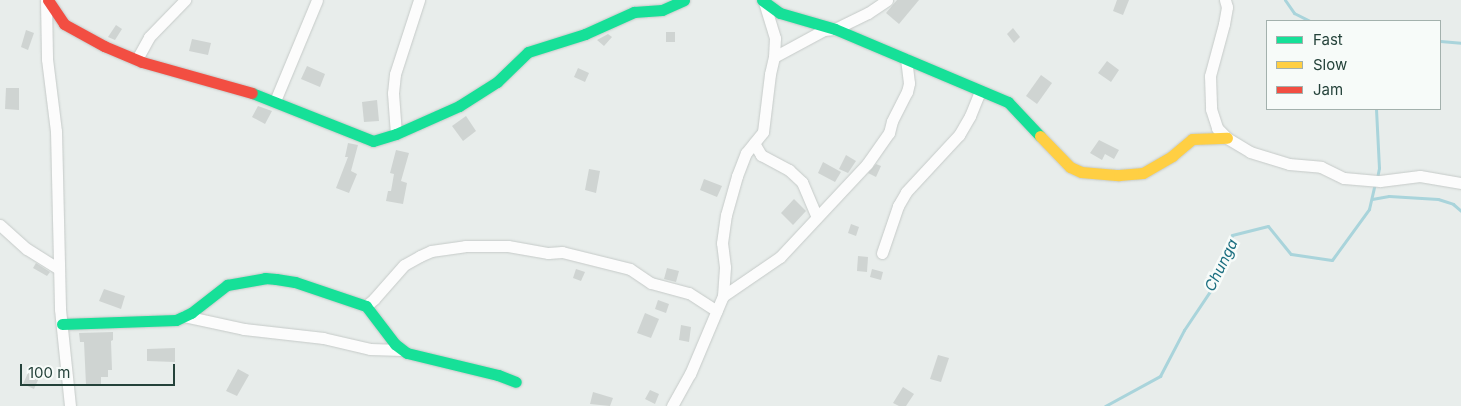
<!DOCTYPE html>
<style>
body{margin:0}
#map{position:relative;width:1461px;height:406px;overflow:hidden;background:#e8edeb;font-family:Inter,sans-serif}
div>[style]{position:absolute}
.stream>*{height:3px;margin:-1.5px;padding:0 1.5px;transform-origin:1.5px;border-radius:1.5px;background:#a9d4db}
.building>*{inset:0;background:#cfd4d2}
.roads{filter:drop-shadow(0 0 1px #c5cac8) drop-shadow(0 0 1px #c5cac8)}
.street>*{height:11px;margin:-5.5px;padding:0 5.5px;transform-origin:5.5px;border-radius:5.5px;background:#fcfcfc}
.fast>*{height:11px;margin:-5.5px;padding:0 5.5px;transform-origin:5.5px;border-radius:5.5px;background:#16e098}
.slow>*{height:11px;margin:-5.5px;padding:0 5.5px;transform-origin:5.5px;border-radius:5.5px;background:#ffcf43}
.jam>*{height:11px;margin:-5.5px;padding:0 5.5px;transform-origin:5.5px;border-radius:5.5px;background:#f24e42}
span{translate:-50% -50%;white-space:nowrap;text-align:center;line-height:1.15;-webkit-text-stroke:5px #f7fbf9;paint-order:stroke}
.water-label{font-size:15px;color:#1c6f80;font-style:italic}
.legend{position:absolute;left:1266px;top:20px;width:175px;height:90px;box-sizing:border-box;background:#f7fbf9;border:1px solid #a3b1ad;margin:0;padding:6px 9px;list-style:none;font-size:15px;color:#24423a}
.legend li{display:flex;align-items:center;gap:10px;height:25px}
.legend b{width:25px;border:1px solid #a3b1ad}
.scale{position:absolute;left:20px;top:364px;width:155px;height:22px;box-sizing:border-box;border:2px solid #24423a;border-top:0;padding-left:6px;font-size:15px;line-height:18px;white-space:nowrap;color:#24423a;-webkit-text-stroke:4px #f7fbf9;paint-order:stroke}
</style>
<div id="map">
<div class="stream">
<i style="left:1285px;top:0;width:16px;rotate:55deg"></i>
<i style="left:1294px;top:13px;width:18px;rotate:27deg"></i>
<i style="left:1440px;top:41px;width:21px;rotate:5deg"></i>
<i style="left:1376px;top:109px;width:59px;rotate:87.1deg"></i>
<i style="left:1379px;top:168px;width:10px;rotate:101deg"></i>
<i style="left:1372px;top:199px;width:17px;rotate:-10deg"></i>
<i style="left:1389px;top:196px;width:49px;rotate:3.5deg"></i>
<i style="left:1438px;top:199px;width:16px;rotate:18deg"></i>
<i style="left:1453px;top:204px;width:11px;rotate:41deg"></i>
<i style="left:1105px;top:406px;width:63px;rotate:-28.6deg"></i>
<i style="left:1160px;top:376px;width:52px;rotate:-62.4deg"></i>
<i style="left:1184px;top:330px;width:63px;rotate:-56.1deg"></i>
<i style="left:1219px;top:278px;width:45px;rotate:-73.2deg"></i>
<i style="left:1232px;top:235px;width:37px;rotate:-14deg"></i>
<i style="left:1268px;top:226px;width:36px;rotate:51deg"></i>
<i style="left:1291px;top:254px;width:41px;rotate:8.3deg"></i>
<i style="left:1332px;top:260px;width:63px;rotate:-54deg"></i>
<i style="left:1369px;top:209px;width:26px;rotate:-77deg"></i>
</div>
<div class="building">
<i style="clip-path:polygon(897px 0,919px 0,899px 24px,886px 13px)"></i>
<i style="clip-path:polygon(1117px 0,1129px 0,1123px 15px,1113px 11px)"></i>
<i style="clip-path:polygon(116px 25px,122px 29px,115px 40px,108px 37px)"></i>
<i style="clip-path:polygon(1013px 28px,1020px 37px,1014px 43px,1007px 34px)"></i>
<i style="clip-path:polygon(26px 30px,34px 33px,28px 50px,21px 47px)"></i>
<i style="clip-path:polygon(666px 32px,675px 32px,675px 42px,666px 42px)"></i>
<i style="clip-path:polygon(608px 34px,612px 37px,604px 46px,597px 40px)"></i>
<i style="clip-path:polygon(192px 39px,211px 43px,208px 55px,189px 51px)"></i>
<i style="clip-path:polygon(1107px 61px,1119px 70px,1111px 82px,1098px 73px)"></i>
<i style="clip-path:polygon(307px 66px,325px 74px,320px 87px,301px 79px)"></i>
<i style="clip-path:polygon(578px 68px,589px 73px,585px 82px,574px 77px)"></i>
<i style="clip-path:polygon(1041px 75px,1052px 83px,1037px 104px,1026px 96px)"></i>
<i style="clip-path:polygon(6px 88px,19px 88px,19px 110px,5px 109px)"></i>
<i style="clip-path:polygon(377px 100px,379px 121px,364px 122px,362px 102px)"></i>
<i style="clip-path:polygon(258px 106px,272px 111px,265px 124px,252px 117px)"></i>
<i style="clip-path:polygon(466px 116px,476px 131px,463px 141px,452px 126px)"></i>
<i style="clip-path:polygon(1099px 140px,1119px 150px,1114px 159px,1105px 154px,1102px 160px,1090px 153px)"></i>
<i style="clip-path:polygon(348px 143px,358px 145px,351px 171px,357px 174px,349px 193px,336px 188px,348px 157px,345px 157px)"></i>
<i style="clip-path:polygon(396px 150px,409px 153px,401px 181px,407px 183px,403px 204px,386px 201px,388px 191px,391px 191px,394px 174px,390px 173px)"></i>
<i style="clip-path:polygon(846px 155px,856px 161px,848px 173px,839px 169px)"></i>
<i style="clip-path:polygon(823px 162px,841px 172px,835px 182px,818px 173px)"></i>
<i style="clip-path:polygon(876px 164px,881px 166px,876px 177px,868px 173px)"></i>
<i style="clip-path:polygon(589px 169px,600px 171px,596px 193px,585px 190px)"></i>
<i style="clip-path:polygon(704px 179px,722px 186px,717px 197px,700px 190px)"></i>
<i style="clip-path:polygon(794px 199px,806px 211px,793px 225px,781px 213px)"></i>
<i style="clip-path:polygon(851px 224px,859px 227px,856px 236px,848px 233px)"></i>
<i style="clip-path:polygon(858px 256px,868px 257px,867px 272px,857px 271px)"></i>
<i style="clip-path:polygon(36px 263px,50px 272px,47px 276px,33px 268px)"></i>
<i style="clip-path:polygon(667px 268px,679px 271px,676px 282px,664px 279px)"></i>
<i style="clip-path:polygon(576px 269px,585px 272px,581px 281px,573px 278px)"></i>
<i style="clip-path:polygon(872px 269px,883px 272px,881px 280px,870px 277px)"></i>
<i style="clip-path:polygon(104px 289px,125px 296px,121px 309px,99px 301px)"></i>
<i style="clip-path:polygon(658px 300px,669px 304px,666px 313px,655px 309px)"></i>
<i style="clip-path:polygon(645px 313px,659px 319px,651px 338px,637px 333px)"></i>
<i style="clip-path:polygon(681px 325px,691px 327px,689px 342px,679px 340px)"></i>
<i style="clip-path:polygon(113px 332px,113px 340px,111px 341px,112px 370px,108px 370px,108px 377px,101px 377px,101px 384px,86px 385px,84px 342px,80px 342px,79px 333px)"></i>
<i style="clip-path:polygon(175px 348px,175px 362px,147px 361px,147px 349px)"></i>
<i style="clip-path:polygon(938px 355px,949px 358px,941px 382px,930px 379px)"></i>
<i style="clip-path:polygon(238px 369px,249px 375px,237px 396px,226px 391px)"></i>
<i style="clip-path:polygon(28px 373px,39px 378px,34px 389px,23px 384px)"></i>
<i style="clip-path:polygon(903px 387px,914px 394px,906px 406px,899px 406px,893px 403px)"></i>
<i style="clip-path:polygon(650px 390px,659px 394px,655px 404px,645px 399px)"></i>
<i style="clip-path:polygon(593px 392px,613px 398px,610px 406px,590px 404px)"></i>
</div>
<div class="roads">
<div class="street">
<i style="left:46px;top:0;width:59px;rotate:89deg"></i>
<i style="left:47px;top:59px;width:73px;rotate:82.9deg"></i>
<i style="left:56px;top:131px;width:178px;rotate:88.7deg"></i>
<i style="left:60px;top:309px;width:98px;rotate:84.1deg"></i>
<i style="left:1225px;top:0;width:7px;rotate:74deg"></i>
<i style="left:1227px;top:7px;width:17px;rotate:100deg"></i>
<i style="left:1224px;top:24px;width:54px;rotate:105.1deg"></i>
<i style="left:1210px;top:76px;width:33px;rotate:88deg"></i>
<i style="left:1211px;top:109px;width:20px;rotate:72deg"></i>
<i style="left:1217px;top:128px;width:14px;rotate:45deg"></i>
<i style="left:1227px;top:138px;width:27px;rotate:31deg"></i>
<i style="left:1250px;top:152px;width:41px;rotate:17.1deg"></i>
<i style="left:1289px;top:164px;width:32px;rotate:5deg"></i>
<i style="left:1321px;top:167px;width:25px;rotate:26deg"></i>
<i style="left:1344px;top:178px;width:36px;rotate:5deg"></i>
<i style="left:1380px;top:181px;width:40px;rotate:-7.1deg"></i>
<i style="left:1420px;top:176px;width:42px;rotate:9.7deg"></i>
<i style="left:774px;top:57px;width:57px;rotate:-28.4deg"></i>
<i style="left:824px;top:30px;width:11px;rotate:-5deg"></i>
<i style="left:835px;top:29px;width:37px;rotate:-26deg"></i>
<i style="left:868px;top:13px;width:23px;rotate:-34deg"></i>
<i style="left:137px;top:59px;width:25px;rotate:-61deg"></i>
<i style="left:149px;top:37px;width:52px;rotate:-45.8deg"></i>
<i style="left:275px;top:101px;width:109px;rotate:-67.4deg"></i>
<i style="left:396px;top:134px;width:41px;rotate:-94.2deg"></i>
<i style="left:393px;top:93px;width:19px;rotate:-84deg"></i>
<i style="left:395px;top:74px;width:78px;rotate:-72deg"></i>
<i style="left:754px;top:143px;width:14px;rotate:60deg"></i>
<i style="left:761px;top:155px;width:32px;rotate:28deg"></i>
<i style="left:789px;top:170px;width:18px;rotate:43deg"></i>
<i style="left:802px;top:182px;width:38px;rotate:67deg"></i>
<i style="left:0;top:225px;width:36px;rotate:42deg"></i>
<i style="left:27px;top:249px;width:36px;rotate:32deg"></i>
<i style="left:882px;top:253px;width:50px;rotate:-71.2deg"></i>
<i style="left:898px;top:206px;width:16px;rotate:-60deg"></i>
<i style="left:906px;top:192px;width:78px;rotate:-47.1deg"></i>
<i style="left:959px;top:135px;width:22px;rotate:-60deg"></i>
<i style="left:970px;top:116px;width:27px;rotate:-68deg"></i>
<i style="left:723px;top:296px;width:69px;rotate:-34.4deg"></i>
<i style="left:780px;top:257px;width:127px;rotate:-46.9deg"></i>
<i style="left:867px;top:164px;width:38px;rotate:-55deg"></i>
<i style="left:889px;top:133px;width:12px;rotate:-76deg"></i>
<i style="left:892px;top:121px;width:33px;rotate:-63deg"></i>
<i style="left:907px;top:92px;width:9px;rotate:-77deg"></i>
<i style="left:909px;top:83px;width:24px;rotate:-97deg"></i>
<i style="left:366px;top:306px;width:11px;rotate:-41deg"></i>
<i style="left:374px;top:299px;width:45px;rotate:-48.6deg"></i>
<i style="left:404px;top:265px;width:18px;rotate:-29deg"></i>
<i style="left:420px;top:256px;width:12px;rotate:-24deg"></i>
<i style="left:431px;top:251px;width:34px;rotate:-8deg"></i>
<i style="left:465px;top:246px;width:43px"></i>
<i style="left:508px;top:246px;width:41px;rotate:9.9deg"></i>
<i style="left:548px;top:253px;width:14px;rotate:-4deg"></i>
<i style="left:562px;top:252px;width:70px;rotate:14deg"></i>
<i style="left:630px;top:269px;width:25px;rotate:34deg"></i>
<i style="left:651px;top:283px;width:39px;rotate:15deg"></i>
<i style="left:689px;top:293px;width:33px;rotate:33deg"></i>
<i style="left:184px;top:316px;width:61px;rotate:12.2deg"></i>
<i style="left:244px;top:329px;width:80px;rotate:6.5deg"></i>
<i style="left:323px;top:338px;width:48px;rotate:13.2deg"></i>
<i style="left:370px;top:349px;width:32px;rotate:2deg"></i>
<i style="left:672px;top:406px;width:37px;rotate:-61deg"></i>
<i style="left:690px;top:374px;width:85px;rotate:-67.1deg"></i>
<i style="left:723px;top:296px;width:29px;rotate:-86deg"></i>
<i style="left:725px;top:267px;width:24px;rotate:-97deg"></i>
<i style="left:722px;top:243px;width:28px;rotate:-82deg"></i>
<i style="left:726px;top:215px;width:41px;rotate:-74.2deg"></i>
<i style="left:737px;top:176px;width:25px;rotate:-69deg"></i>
<i style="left:746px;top:153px;width:27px;rotate:-51deg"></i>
<i style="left:763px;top:132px;width:58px;rotate:-83.1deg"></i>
<i style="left:770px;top:74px;width:17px;rotate:-77deg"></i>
<i style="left:774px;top:57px;width:19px;rotate:-87deg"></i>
<i style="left:775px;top:38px;width:38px;rotate:-107deg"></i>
</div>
<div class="fast">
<i style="left:762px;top:0;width:22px;rotate:36deg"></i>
<i style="left:780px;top:13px;width:57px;rotate:16.2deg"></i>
<i style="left:835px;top:29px;width:188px;rotate:22.9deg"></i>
<i style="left:1008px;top:102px;width:47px;rotate:46.7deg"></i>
<i style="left:252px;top:93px;width:130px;rotate:21.6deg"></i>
<i style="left:373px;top:141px;width:24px;rotate:-17deg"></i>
<i style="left:396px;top:134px;width:69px;rotate:-24deg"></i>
<i style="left:459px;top:106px;width:45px;rotate:-32.3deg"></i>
<i style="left:497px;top:82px;width:43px;rotate:-44.1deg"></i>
<i style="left:528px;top:52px;width:60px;rotate:-17.5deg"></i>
<i style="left:585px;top:34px;width:54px;rotate:-24.2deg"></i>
<i style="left:634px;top:12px;width:28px;rotate:-4deg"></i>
<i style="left:662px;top:10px;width:24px;rotate:-24deg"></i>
<i style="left:62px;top:324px;width:114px;rotate:-2deg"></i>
<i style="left:176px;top:320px;width:17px;rotate:-25deg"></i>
<i style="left:191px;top:313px;width:46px;rotate:-37.9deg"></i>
<i style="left:227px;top:285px;width:39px;rotate:-10deg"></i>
<i style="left:265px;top:278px;width:11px;rotate:5deg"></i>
<i style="left:276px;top:279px;width:19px;rotate:9deg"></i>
<i style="left:295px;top:282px;width:75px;rotate:18.7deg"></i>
<i style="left:366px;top:306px;width:48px;rotate:52.7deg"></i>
<i style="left:395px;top:344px;width:15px;rotate:37deg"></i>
<i style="left:407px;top:353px;width:94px;rotate:13.6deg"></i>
<i style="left:498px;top:375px;width:19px;rotate:21deg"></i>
</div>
<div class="slow">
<i style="left:1040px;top:136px;width:43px;rotate:45.9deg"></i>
<i style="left:1070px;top:167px;width:12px;rotate:24deg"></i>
<i style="left:1081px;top:172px;width:38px;rotate:5deg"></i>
<i style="left:1119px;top:175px;width:24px;rotate:-5deg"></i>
<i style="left:1143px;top:173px;width:34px;rotate:-30deg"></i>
<i style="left:1172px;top:156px;width:26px;rotate:-40deg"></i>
<i style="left:1192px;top:139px;width:35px;rotate:-2deg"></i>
</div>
<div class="jam">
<i style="left:48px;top:0;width:29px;rotate:56deg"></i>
<i style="left:64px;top:24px;width:46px;rotate:28.8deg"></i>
<i style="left:104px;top:46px;width:41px;rotate:22.8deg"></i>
<i style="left:142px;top:62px;width:114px;rotate:15.7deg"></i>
</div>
</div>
<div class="water-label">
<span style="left:1221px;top:265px;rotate:-64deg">Chunga</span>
</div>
<ul class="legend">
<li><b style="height:6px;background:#16e098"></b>Fast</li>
<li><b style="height:6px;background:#ffcf43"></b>Slow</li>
<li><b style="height:6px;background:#f24e42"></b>Jam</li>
</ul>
<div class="scale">100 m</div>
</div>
